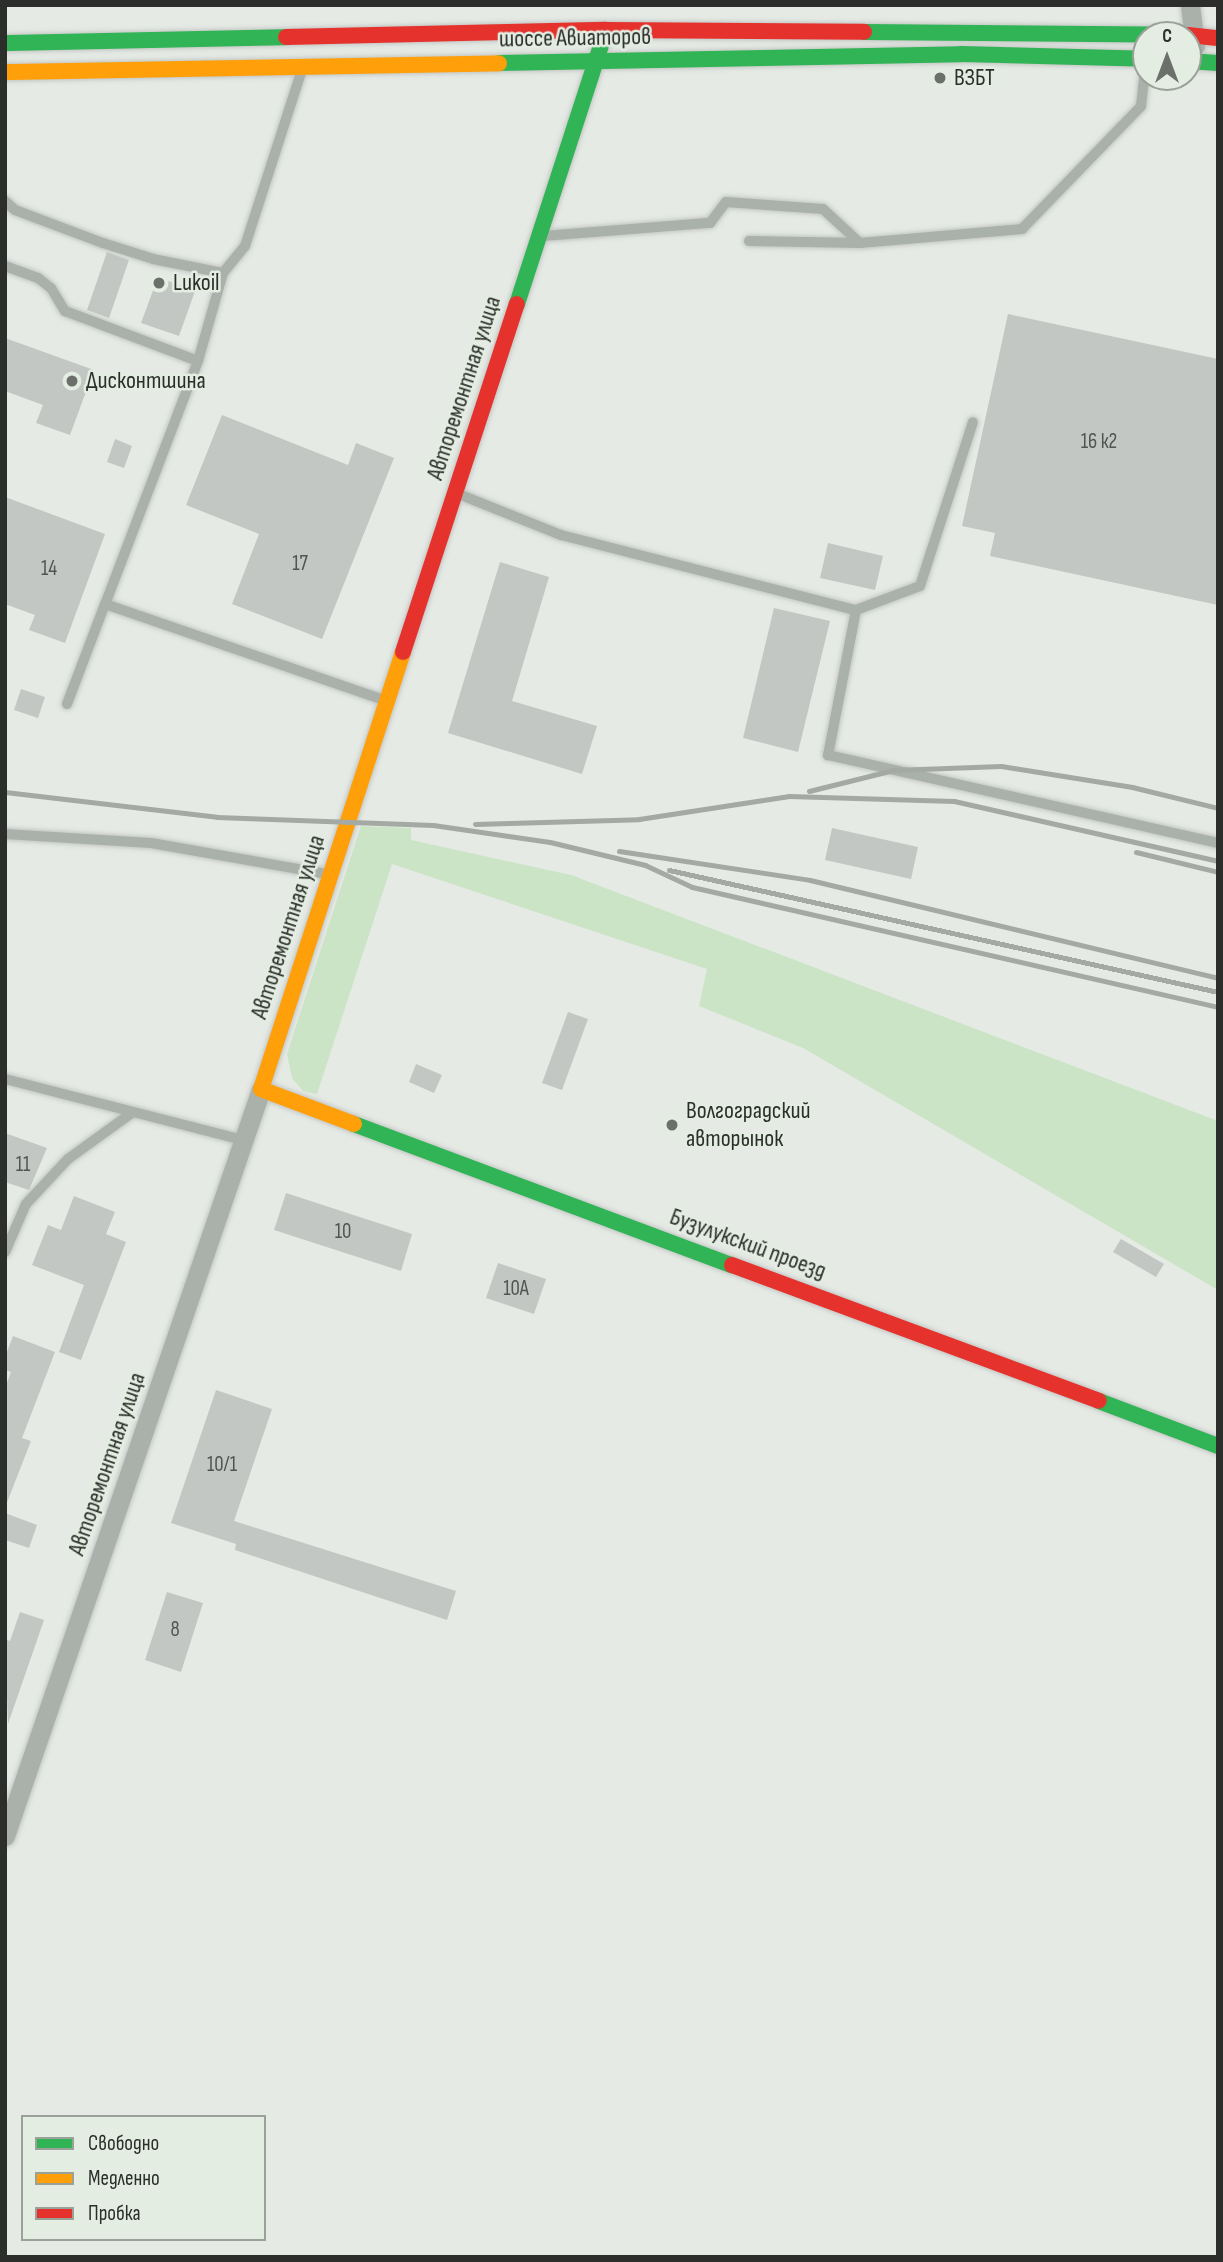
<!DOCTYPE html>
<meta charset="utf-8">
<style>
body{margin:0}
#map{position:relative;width:1223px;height:2262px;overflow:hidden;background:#e5eae5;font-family:"Sofia Sans Condensed",sans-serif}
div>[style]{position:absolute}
.green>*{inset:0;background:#cbe4c6}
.building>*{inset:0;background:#c3c7c3}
.roads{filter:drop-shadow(0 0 2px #c4c7c4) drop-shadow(0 0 2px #c4c7c4)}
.lane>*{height:10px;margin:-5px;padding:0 5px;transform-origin:5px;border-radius:5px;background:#aab1aa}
.street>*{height:19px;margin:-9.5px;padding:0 9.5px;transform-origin:9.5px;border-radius:9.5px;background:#aab1aa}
.fast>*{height:16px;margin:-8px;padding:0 8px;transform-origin:8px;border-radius:8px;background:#30b455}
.slow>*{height:16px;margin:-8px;padding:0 8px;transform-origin:8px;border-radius:8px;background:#ff9f0a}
.jam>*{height:16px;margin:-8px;padding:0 8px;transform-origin:8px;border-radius:8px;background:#e5322d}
.rail>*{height:5px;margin:-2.5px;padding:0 2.5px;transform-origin:2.5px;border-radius:2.5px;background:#a4a9a3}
.dots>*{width:19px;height:19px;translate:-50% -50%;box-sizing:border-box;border:4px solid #e4ede2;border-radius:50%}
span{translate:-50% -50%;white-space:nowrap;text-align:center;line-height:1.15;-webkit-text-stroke:5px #e4ede2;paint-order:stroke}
.number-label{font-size:21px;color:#515450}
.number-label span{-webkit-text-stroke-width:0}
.street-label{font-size:24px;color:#2b2e2a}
.poi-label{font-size:24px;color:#2b2e2a}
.left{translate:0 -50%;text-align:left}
.frame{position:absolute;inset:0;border:7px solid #2b2e2a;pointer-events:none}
.legend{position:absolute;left:21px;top:2115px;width:245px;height:126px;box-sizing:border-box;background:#e4ede2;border:2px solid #9aa198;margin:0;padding:9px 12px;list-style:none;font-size:21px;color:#2b2e2a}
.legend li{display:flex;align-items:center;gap:14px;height:35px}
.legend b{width:35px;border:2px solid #9aa198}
.north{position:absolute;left:1132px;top:21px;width:70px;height:70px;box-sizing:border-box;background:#e4ede2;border:2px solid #9aa198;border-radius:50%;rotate:0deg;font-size:19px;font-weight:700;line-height:28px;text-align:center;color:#2b2e2a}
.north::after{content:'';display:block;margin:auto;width:24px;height:32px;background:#6c706b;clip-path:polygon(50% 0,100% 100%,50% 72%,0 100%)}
</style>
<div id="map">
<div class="green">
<i style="clip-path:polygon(361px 826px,411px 828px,411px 840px,571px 875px,1218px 1121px,1218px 1290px,803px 1048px,699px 1006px,707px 969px,392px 864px,317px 1094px,303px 1091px,292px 1078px,287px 1054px)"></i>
</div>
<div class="building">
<i style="clip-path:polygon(107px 252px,129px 260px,109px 318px,87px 310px)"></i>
<i style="clip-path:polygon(158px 277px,195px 291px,179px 336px,141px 323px)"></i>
<i style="clip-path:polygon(1008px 314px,1218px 359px,1218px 605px,990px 556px,995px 533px,962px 526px)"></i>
<i style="clip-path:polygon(5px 338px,94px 370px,70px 435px,36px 423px,43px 405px,5px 391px)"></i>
<i style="clip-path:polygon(222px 415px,348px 465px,356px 443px,394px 458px,322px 639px,232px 604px,259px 534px,186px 505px)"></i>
<i style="clip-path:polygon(115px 439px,132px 446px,124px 468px,107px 462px)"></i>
<i style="clip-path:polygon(5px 497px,105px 534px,65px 643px,29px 630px,35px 615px,5px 604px)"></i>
<i style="clip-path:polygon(828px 543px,883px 556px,875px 590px,820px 578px)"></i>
<i style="clip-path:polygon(500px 562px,549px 577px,512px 701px,597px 726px,582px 774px,448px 733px)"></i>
<i style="clip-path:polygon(774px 608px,830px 621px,798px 752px,743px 738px)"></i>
<i style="clip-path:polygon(21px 689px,45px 697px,38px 718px,14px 710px)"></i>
<i style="clip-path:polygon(832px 828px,918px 847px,911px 879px,825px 860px)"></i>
<i style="clip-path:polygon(568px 1012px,588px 1019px,562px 1090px,542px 1083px)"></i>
<i style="clip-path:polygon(416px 1064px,442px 1075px,434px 1093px,409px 1082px)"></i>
<i style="clip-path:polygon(5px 1133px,47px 1148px,29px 1190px,5px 1182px)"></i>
<i style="clip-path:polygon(286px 1193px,412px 1234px,401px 1271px,274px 1230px)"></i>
<i style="clip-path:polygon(74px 1196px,115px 1212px,106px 1234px,126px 1242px,81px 1360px,59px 1352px,84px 1285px,32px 1265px,48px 1225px,61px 1230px)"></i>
<i style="clip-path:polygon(1121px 1239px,1164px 1264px,1156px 1277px,1113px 1252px)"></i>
<i style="clip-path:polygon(498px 1263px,546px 1279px,534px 1314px,486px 1298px)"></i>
<i style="clip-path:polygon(13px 1336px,55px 1352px,22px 1438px,31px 1441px,6px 1505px,5px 1388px,11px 1372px,5px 1370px,5px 1357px)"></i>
<i style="clip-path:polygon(216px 1390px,272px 1409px,234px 1521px,456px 1591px,447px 1620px,235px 1550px,236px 1544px,171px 1523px)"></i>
<i style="clip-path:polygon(5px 1513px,37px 1525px,29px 1548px,5px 1540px)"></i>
<i style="clip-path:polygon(167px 1592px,203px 1603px,181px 1672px,145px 1660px)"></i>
<i style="clip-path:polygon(20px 1612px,44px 1620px,8px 1724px,5px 1639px,10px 1641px)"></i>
</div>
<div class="roads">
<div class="lane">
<i style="left:5px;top:201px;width:13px;rotate:42deg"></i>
<i style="left:15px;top:210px;width:94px;rotate:20.6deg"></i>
<i style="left:103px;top:243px;width:52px;rotate:17.7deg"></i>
<i style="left:153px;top:259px;width:71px;rotate:11.3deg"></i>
<i style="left:223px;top:273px;width:35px;rotate:-51deg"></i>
<i style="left:245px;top:246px;width:185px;rotate:-72.1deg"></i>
<i style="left:543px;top:236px;width:168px;rotate:-4.5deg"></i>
<i style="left:710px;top:223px;width:26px;rotate:-53deg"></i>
<i style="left:726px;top:202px;width:97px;rotate:4.1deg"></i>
<i style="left:823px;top:209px;width:50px;rotate:42.6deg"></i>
<i style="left:860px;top:243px;width:163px;rotate:-4.9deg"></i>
<i style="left:1022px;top:229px;width:171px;rotate:-45.9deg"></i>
<i style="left:1141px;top:106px;width:45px;rotate:-83.7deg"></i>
<i style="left:749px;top:241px;width:111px;rotate:1deg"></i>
<i style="left:5px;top:266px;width:35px;rotate:20deg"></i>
<i style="left:38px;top:278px;width:16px;rotate:38deg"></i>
<i style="left:51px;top:288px;width:27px;rotate:59deg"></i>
<i style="left:65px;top:311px;width:142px;rotate:20.6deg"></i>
<i style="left:223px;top:273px;width:91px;rotate:105.9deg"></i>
<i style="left:198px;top:361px;width:260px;rotate:110.9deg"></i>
<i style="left:105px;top:604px;width:295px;rotate:19deg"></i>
<i style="left:456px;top:493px;width:113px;rotate:21.8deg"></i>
<i style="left:561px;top:535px;width:304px;rotate:14.3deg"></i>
<i style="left:856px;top:610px;width:148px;rotate:100.9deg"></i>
<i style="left:828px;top:755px;width:400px;rotate:12.7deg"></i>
<i style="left:856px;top:610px;width:68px;rotate:-20.6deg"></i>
<i style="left:920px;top:586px;width:172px;rotate:-72.1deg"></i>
<i style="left:67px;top:704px;width:107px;rotate:-69.2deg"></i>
<i style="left:5px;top:834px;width:146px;rotate:3.5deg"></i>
<i style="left:151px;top:843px;width:179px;rotate:10deg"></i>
<i style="left:5px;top:1079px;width:246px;rotate:14.4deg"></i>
<i style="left:5px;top:1252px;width:52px;rotate:-66.4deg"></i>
<i style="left:26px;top:1204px;width:62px;rotate:-47deg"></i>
<i style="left:68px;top:1159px;width:80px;rotate:-35.9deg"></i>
</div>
<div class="street">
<i style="left:1190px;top:5px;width:41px;rotate:83deg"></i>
<i style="left:5px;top:1836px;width:790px;rotate:-71.08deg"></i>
</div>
<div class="fast">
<i style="left:864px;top:32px;width:313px;rotate:0.5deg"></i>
<i style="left:5px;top:43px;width:281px;rotate:-1.2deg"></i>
<i style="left:1188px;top:61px;width:30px;rotate:4deg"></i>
<i style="left:499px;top:63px;width:462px;rotate:-1.1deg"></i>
<i style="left:961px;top:54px;width:185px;rotate:1.5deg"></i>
<i style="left:517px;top:304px;width:279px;rotate:-72deg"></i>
<i style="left:354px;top:1124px;width:403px;rotate:20.5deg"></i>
<i style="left:1099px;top:1401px;width:127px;rotate:20.7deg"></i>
</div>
<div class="slow">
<i style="left:5px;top:72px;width:494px;rotate:-1deg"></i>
<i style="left:354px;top:1124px;width:99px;rotate:-159.4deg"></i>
<i style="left:261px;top:1089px;width:459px;rotate:-72deg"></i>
</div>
<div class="jam">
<i style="left:1188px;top:35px;width:30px;rotate:6deg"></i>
<i style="left:286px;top:37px;width:320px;rotate:-1.3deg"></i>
<i style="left:606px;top:30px;width:258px;rotate:0.4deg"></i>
<i style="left:403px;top:652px;width:366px;rotate:-71.9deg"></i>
<i style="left:732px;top:1265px;width:391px;rotate:20.3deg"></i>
</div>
</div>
<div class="rail">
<i style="left:809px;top:791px;width:87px;rotate:-14deg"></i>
<i style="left:893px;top:770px;width:108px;rotate:-2.1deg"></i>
<i style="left:1001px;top:766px;width:133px;rotate:9.1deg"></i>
<i style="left:1132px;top:787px;width:89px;rotate:13.7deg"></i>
<i style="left:5px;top:792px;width:213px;rotate:6.7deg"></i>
<i style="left:217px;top:817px;width:216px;rotate:2.1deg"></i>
<i style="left:433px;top:825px;width:118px;rotate:8.3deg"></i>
<i style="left:550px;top:842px;width:98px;rotate:13.6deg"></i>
<i style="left:645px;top:865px;width:52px;rotate:25.1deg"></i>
<i style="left:692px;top:887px;width:540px;rotate:12.85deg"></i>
<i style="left:475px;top:824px;width:164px;rotate:-1.7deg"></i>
<i style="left:639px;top:819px;width:152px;rotate:-8.7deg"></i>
<i style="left:789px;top:796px;width:165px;rotate:1.7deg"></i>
<i style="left:954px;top:801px;width:271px;rotate:12.8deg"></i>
<i style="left:619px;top:851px;width:193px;rotate:8.6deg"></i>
<i style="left:810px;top:880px;width:420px;rotate:13.5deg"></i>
<i style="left:1136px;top:852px;width:84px;rotate:13.7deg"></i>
<i style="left:669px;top:870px;width:562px;rotate:12.53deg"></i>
</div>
<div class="dots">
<i style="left:940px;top:78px;background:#6c706b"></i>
<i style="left:159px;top:283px;background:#6c706b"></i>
<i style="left:72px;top:381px;background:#6c706b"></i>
<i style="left:672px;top:1125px;background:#6c706b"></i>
</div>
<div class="number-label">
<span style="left:1099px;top:442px">16 к2</span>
<span style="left:300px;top:564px">17</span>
<span style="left:49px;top:569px">14</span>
<span style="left:23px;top:1165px">11</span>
<span style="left:343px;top:1232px">10</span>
<span style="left:516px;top:1289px">10А</span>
<span style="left:222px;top:1465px">10/1</span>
<span style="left:175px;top:1630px">8</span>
</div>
<div class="street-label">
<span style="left:575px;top:38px;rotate:-1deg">шоссе Авиаторов</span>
<span style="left:464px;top:388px;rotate:-72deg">Авторемонтная улица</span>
<span style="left:288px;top:927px;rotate:-72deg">Авторемонтная улица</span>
<span style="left:748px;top:1244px;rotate:20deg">Бузулукский проезд</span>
<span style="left:107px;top:1464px;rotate:-71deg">Авторемонтная улица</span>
</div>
<div class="poi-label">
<span class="left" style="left:954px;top:78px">ВЗБТ</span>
<span class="left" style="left:173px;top:283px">Lukoil</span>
<span class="left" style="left:86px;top:381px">Дисконтшина</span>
<span class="left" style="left:686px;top:1125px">Волгоградский<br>авторынок</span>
</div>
<div class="frame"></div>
<ul class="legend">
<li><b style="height:9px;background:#30b455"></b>Свободно</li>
<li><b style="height:9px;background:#ff9f0a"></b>Медленно</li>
<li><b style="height:9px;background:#e5322d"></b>Пробка</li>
</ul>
<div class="north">С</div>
</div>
